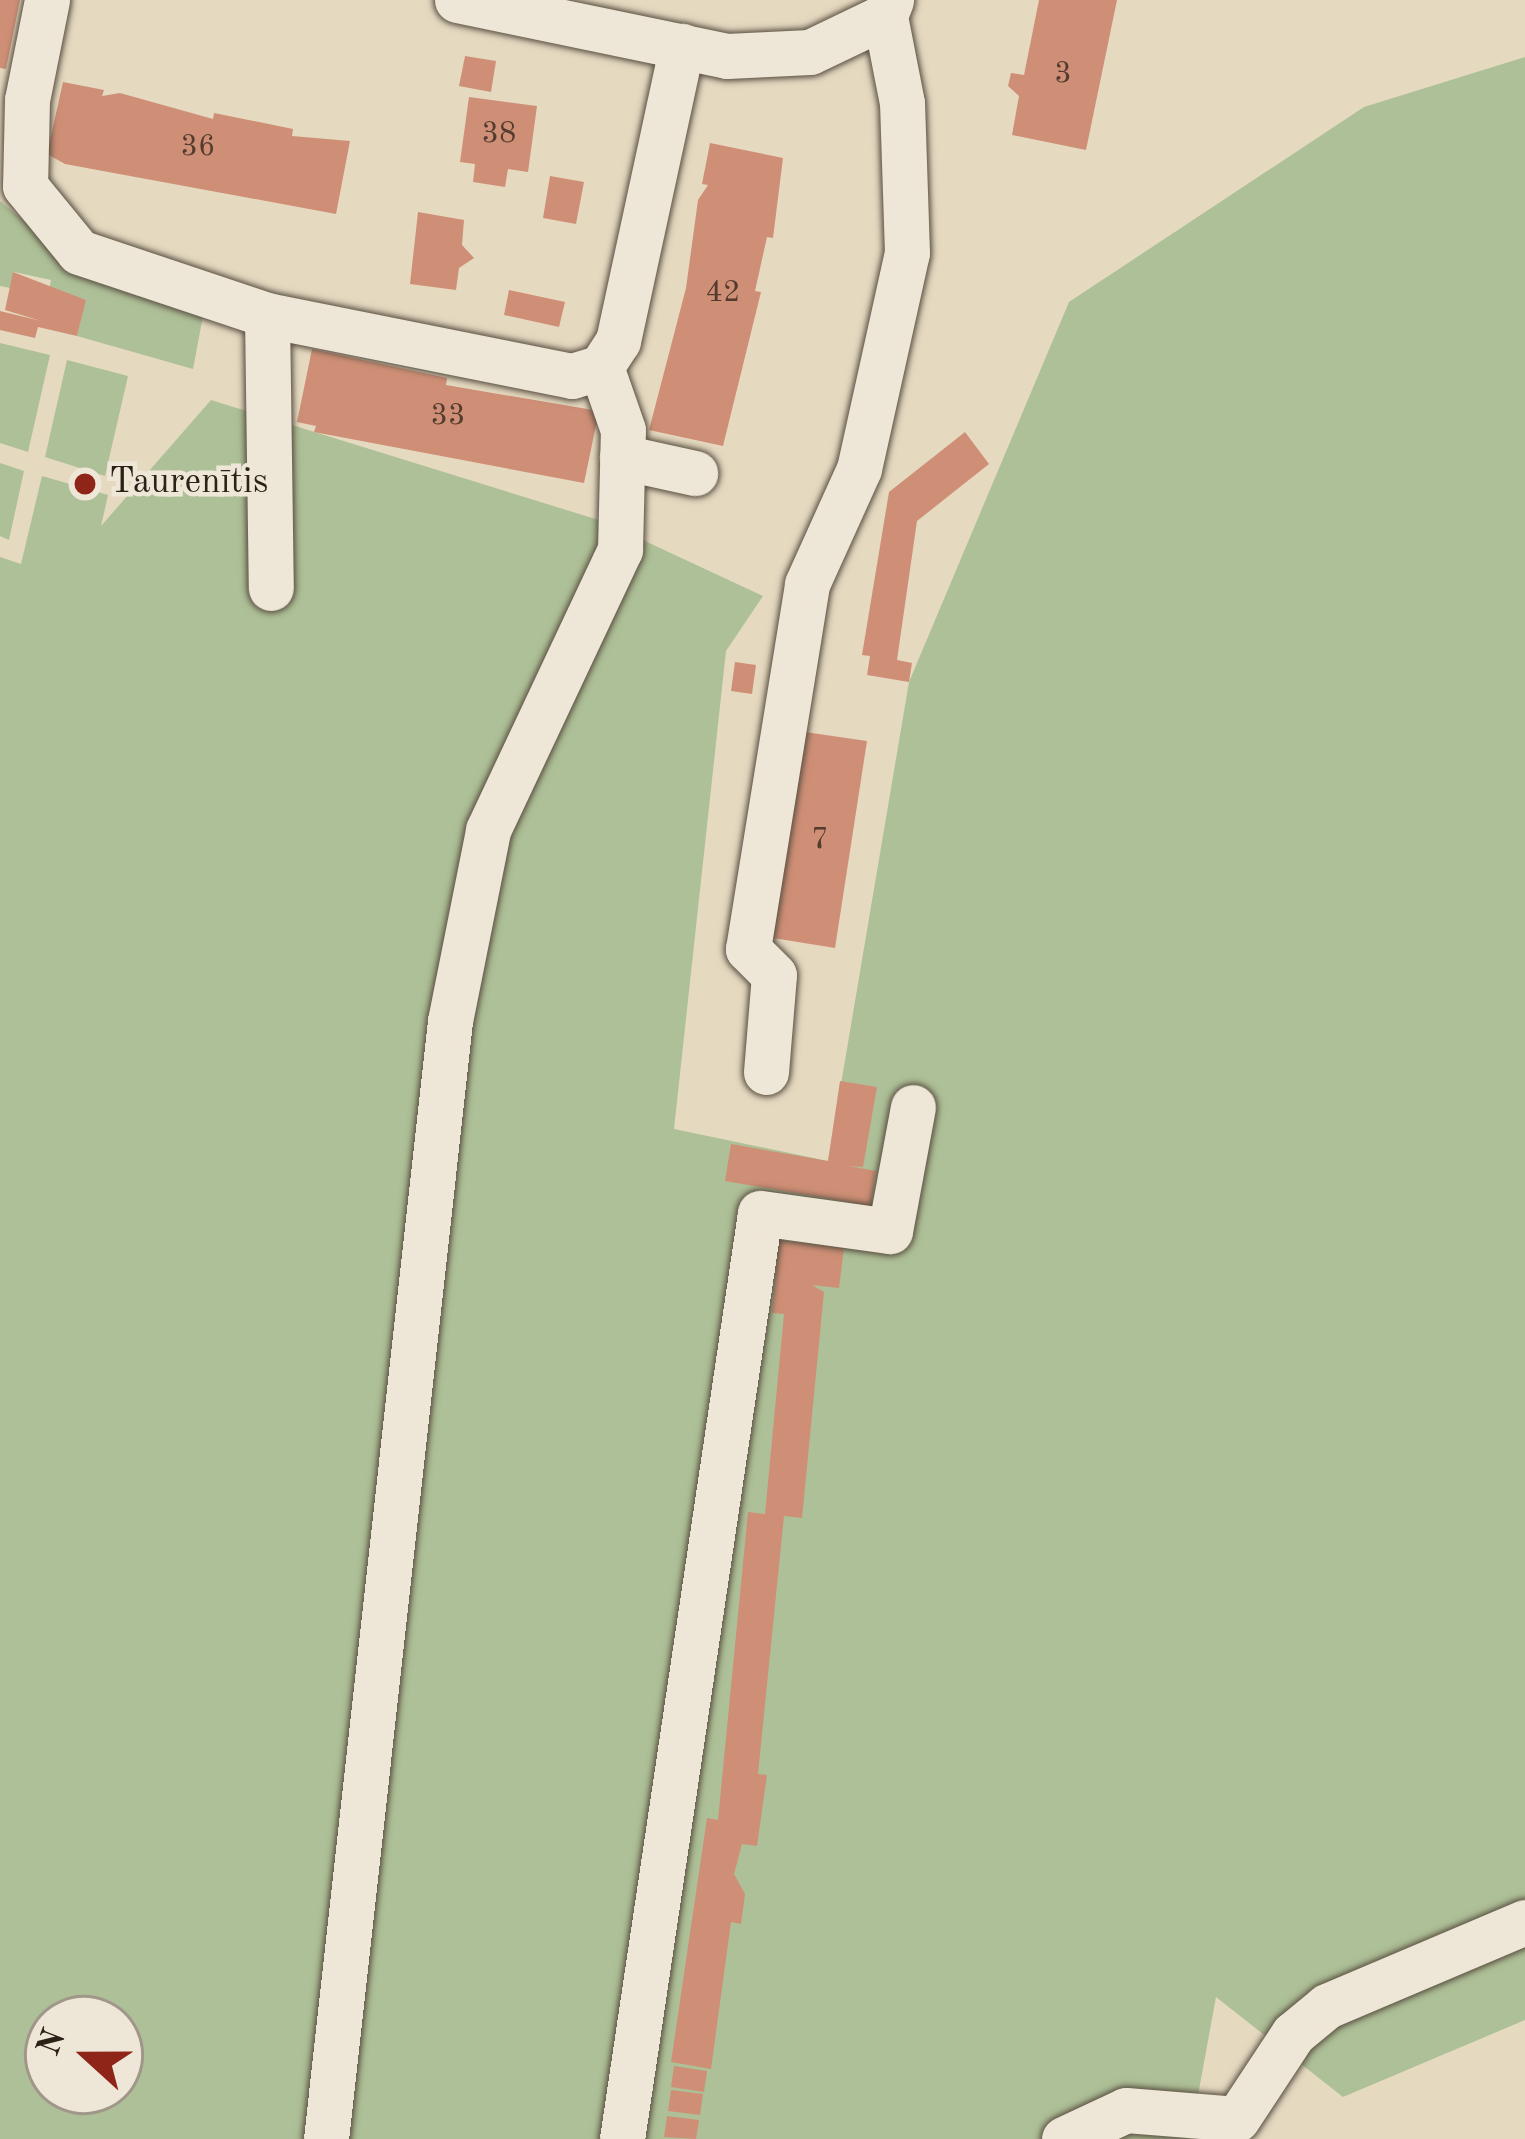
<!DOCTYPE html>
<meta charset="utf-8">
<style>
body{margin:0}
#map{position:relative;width:1525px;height:2139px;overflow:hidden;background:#e5d9c0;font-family:"Old Standard TT",serif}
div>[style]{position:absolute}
.green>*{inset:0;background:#aec097}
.building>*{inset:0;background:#cf8f76}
.roads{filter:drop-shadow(0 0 3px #594f41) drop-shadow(0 0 3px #594f41)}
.minor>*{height:45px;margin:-22.5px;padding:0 22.5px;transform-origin:22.5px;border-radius:22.5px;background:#eee6d6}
.dots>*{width:33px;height:33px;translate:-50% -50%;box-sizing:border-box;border:6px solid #eee6d6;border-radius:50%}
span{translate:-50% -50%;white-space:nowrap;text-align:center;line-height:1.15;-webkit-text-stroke:9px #eee6d6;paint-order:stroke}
.number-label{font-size:30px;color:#533c2f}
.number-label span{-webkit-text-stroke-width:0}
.poi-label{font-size:36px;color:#2a2117}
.left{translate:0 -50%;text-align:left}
.north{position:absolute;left:24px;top:1995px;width:120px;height:120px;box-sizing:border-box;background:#eee6d6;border:3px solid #a0978a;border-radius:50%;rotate:291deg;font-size:33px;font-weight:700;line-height:48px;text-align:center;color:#2a2117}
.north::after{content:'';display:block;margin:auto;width:42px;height:54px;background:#8f2418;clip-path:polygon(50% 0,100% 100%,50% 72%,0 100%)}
</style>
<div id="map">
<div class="green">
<i style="clip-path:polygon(evenodd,1525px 57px,1525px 2020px,1343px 2097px,1216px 1997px,1190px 2139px,0 2139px,0 557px,21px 564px,42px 476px,108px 495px,101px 526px,211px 400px,602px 521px,763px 596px,726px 651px,674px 1129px,828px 1161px,909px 682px,1069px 302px,1364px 107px,1525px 57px,48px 2019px,120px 2019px,120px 2091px,48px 2091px,48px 2019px)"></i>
<i style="clip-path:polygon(0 201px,84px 271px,203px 316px,193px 369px,77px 336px,85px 300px,49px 291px,51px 280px,14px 272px,10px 288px,0 286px)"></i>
<i style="clip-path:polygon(0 343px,50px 355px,28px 452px,0 443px)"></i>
<i style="clip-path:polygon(67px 360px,128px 376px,105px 476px,45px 457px)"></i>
<i style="clip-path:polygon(0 463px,24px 471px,9px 540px,0 536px)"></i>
</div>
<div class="building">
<i style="clip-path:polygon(0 0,20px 0,6px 69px,0 68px)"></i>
<i style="clip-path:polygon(1039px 0,1117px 0,1086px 150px,1012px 135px,1019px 96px,1008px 86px,1011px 73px,1024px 75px)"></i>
<i style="clip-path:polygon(465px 56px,496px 61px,491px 92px,459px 86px)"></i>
<i style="clip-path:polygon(63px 82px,104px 90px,102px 96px,120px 93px,213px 119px,214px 113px,293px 129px,292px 136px,350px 141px,336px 214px,65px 164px,47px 154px)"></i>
<i style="clip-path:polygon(469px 97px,537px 106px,528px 172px,508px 169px,505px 187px,473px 182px,475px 164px,460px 162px)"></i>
<i style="clip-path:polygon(710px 143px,783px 158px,773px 238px,767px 237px,755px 291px,761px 292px,723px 446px,649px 430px,686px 288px,698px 200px,708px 185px,702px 184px)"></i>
<i style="clip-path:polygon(550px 176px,584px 182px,576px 224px,543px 218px)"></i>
<i style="clip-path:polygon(418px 212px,464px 220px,462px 245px,474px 258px,459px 268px,456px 290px,410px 284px)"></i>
<i style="clip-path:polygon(13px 272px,86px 300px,77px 336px,38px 327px,35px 338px,0 330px,0 311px,41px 321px,5px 310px)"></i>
<i style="clip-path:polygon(509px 290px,565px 302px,559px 327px,504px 315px)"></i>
<i style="clip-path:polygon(312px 349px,447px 378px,446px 385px,599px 411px,584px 483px,314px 432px,316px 426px,297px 422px)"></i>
<i style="clip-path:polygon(965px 432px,989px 464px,917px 521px,897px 660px,912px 663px,909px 682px,867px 675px,870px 656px,862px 655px,889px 492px)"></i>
<i style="clip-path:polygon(735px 662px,756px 665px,752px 694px,731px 691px)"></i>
<i style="clip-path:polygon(805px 732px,867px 741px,835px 948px,773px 938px)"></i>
<i style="clip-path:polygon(840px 1081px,877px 1087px,863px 1167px,849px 1166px,876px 1171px,871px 1206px,725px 1181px,731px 1144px,828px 1161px)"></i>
<i style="clip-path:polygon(779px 1240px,844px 1248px,839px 1288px,812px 1285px,824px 1292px,802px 1518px,784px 1516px,758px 1774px,767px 1775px,757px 1846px,742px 1844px,734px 1874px,745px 1894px,741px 1924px,731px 1922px,711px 2069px,671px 2062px,707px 1818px,718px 1820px,748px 1512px,765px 1514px,784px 1314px,772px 1313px)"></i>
<i style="clip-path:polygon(674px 2066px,707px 2071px,704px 2092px,671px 2087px)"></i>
<i style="clip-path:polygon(671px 2090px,703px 2094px,700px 2115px,668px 2111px)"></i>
<i style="clip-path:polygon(667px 2116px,699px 2120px,696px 2139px,664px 2137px)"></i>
</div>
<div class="roads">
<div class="minor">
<i style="left:47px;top:0;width:102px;rotate:101.3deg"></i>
<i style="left:27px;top:100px;width:86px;rotate:91.3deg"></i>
<i style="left:25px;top:186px;width:85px;rotate:50.7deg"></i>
<i style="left:79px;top:252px;width:198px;rotate:18.5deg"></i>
<i style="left:267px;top:315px;width:311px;rotate:11.3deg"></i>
<i style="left:572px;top:376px;width:30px;rotate:-17deg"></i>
<i style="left:601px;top:367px;width:31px;rotate:-57deg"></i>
<i style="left:618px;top:341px;width:302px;rotate:-77.8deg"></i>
<i style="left:457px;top:0;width:276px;rotate:11.7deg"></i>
<i style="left:727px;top:56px;width:83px;rotate:-2.8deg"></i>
<i style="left:810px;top:52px;width:83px;rotate:-25.6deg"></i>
<i style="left:267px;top:315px;width:273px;rotate:89.2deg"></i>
<i style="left:622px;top:457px;width:75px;rotate:12.4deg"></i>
<i style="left:766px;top:1072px;width:97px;rotate:-85.3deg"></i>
<i style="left:774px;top:975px;width:37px;rotate:-135deg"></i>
<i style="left:748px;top:949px;width:370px;rotate:-80.8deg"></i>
<i style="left:807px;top:584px;width:126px;rotate:-65.7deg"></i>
<i style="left:859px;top:469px;width:221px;rotate:-77.5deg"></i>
<i style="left:907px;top:253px;width:150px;rotate:-91.9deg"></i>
<i style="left:902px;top:103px;width:89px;rotate:-101.1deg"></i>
<i style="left:885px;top:16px;width:17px;rotate:-69deg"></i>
<i style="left:326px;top:2139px;width:1125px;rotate:-83.67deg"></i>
<i style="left:450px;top:1021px;width:195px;rotate:-78.7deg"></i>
<i style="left:488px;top:830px;width:310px;rotate:-64.8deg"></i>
<i style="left:620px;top:550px;width:120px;rotate:-88.6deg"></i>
<i style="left:623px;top:430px;width:67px;rotate:-109.2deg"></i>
<i style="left:622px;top:2139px;width:936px;rotate:-81.52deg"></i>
<i style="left:760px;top:1213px;width:131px;rotate:7.9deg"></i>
<i style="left:890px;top:1231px;width:126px;rotate:-79.5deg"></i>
<i style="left:1064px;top:2139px;width:68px;rotate:-25.1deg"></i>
<i style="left:1126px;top:2110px;width:111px;rotate:4.6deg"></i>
<i style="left:1237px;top:2119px;width:102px;rotate:-56.6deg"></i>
<i style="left:1293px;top:2034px;width:44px;rotate:-39.5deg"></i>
<i style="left:1327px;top:2006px;width:215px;rotate:-23deg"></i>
</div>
</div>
<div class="dots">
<i style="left:85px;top:484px;background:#8f2418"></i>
</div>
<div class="number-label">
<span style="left:1063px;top:74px">3</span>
<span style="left:499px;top:134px">38</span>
<span style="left:198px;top:147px">36</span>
<span style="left:723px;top:293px">42</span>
<span style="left:448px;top:416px">33</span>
<span style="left:820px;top:840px">7</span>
</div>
<div class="poi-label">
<span class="left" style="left:109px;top:484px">Taurenītis</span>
</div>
<div class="north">N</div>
</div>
